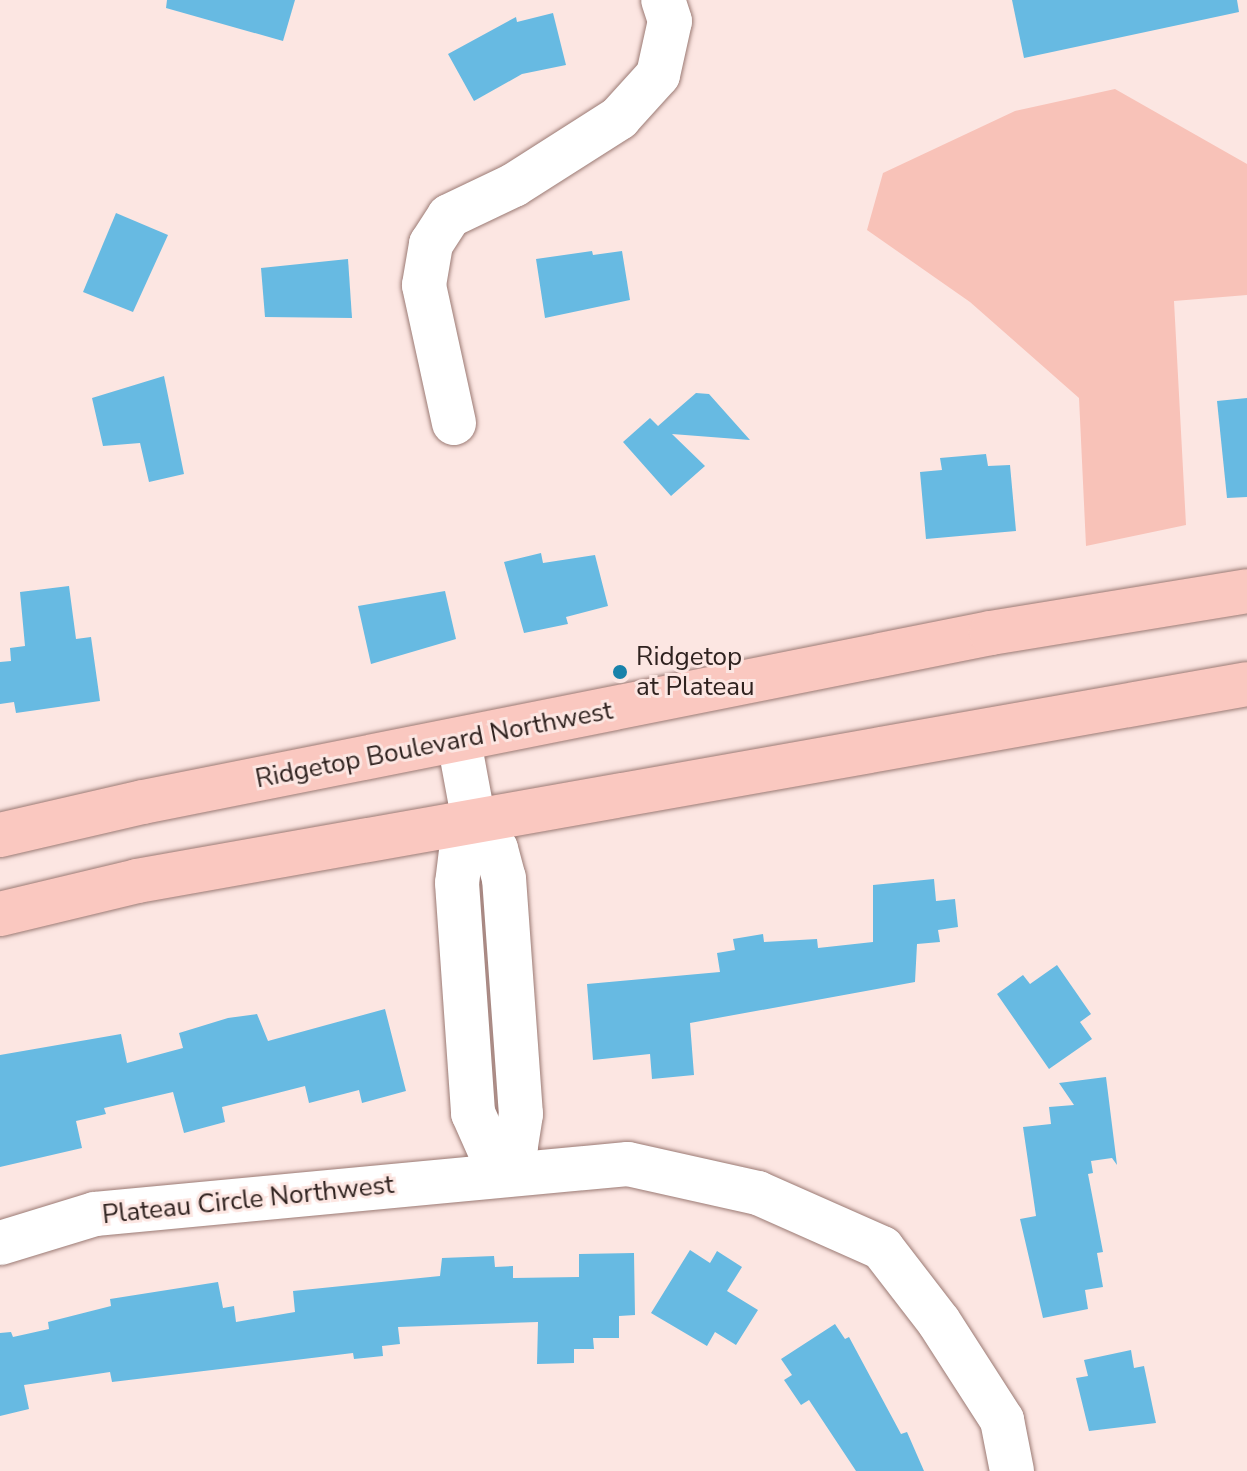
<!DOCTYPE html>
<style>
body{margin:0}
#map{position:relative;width:1247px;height:1471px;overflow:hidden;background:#fce6e2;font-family:"Nunito Sans",sans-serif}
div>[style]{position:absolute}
.green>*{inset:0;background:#f8c2b8}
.building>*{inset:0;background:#67bae2}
.roads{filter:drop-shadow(0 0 2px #9b7a74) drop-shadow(0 0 2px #9b7a74)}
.minor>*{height:44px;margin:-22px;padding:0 22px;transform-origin:22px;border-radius:22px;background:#fff}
.major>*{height:44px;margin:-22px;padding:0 22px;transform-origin:22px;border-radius:22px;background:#fac8c0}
.dots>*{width:22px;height:22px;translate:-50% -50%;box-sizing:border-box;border:4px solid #fce6e2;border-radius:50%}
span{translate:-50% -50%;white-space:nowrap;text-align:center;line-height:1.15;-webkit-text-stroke:6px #fce6e2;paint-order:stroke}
.poi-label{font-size:26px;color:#2f221f}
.left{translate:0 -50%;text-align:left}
.street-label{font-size:26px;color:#2f221f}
</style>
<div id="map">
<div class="green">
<i style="clip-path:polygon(1115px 89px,1247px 164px,1247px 295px,1174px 301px,1186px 525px,1086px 546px,1079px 398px,970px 302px,867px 230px,883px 173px,1015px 111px)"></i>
</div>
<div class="building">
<i style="clip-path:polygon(167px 0,295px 0,283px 41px,166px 8px)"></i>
<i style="clip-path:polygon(1012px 0,1237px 0,1239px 12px,1024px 58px)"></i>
<i style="clip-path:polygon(553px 13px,566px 65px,522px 74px,474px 101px,448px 54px,516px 17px,517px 22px)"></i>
<i style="clip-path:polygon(116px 213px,168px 235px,133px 312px,83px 292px)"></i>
<i style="clip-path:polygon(592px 251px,593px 255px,622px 251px,630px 300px,545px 318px,536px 259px)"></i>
<i style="clip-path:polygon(348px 259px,352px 318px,265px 317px,261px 268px)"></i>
<i style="clip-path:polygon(164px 376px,184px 474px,149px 482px,140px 443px,103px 446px,92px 398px)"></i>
<i style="clip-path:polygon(696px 393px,709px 394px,750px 440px,672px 434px,705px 466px,671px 496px,623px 442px,650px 418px,658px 426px)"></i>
<i style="clip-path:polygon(1247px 398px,1247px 497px,1227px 498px,1217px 401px)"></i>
<i style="clip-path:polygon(986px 454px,988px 466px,1010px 465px,1016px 531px,926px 539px,920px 472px,942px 470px,940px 458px)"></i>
<i style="clip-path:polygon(541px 553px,543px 563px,595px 555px,608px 606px,566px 617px,568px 624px,524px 633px,504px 562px)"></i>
<i style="clip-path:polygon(69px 586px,76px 639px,91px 637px,100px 701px,16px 713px,14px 702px,0 704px,0 662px,11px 661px,10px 648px,25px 646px,20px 592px)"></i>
<i style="clip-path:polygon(445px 591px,456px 639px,371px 664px,358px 606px)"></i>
<i style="clip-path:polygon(934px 879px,936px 901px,955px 899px,958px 927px,938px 930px,940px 942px,917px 944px,915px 982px,690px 1023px,694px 1075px,652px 1079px,650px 1054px,593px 1060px,587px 984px,720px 972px,717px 953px,735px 950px,733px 939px,763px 934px,764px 942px,817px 939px,818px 948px,873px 942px,873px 885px)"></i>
<i style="clip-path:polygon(1057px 965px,1091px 1014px,1080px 1022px,1092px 1039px,1049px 1069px,997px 994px,1023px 975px,1030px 984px)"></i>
<i style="clip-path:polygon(385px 1009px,406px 1091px,362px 1103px,359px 1090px,309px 1103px,305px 1086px,222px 1107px,225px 1122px,184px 1133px,173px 1092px,104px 1108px,106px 1114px,76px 1121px,82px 1148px,0 1167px,0 1055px,121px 1034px,127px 1063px,183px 1048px,179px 1033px,228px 1018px,257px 1014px,268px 1041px)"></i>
<i style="clip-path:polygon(1106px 1077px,1117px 1165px,1112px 1158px,1091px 1161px,1093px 1173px,1088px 1174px,1103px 1252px,1097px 1253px,1103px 1287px,1085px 1290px,1088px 1309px,1043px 1318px,1020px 1219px,1036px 1216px,1023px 1127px,1051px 1124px,1049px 1107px,1074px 1105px,1059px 1083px)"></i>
<i style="clip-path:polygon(690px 1250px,710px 1263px,717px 1251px,742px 1267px,727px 1291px,758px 1310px,736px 1345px,715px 1332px,707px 1346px,651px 1313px)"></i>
<i style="clip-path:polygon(634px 1253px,635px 1315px,619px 1316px,619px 1338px,593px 1338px,594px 1349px,574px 1349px,574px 1363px,537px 1364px,538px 1322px,398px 1327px,400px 1344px,382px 1346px,383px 1356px,354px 1359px,353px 1353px,112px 1382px,110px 1372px,24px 1385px,29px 1409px,0 1416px,0 1333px,11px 1332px,13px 1337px,49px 1329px,48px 1322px,111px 1306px,110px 1299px,218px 1282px,223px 1308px,234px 1306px,236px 1322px,295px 1312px,293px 1291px,440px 1276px,442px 1258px,494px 1256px,495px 1267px,513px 1266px,513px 1278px,579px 1277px,579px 1254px)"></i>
<i style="clip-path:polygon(835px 1324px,845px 1339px,849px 1337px,901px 1434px,907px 1432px,924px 1471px,856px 1471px,809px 1400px,801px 1405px,784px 1380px,792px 1375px,781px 1359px)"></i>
<i style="clip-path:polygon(1131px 1350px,1134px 1368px,1144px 1366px,1156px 1423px,1089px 1431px,1076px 1378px,1088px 1376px,1084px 1360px)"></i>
</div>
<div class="roads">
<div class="minor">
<i style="left:454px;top:423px;width:141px;rotate:-102.3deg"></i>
<i style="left:424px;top:285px;width:42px;rotate:-80.3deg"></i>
<i style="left:431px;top:244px;width:33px;rotate:-57deg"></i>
<i style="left:449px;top:216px;width:72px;rotate:-25.5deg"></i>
<i style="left:514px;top:185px;width:125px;rotate:-32.5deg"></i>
<i style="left:619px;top:118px;width:58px;rotate:-47.8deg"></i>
<i style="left:658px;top:75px;width:55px;rotate:-77.5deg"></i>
<i style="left:670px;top:21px;width:22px;rotate:-108deg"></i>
<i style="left:459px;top:741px;width:82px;rotate:79.5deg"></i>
<i style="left:474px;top:822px;width:35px;rotate:51deg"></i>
<i style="left:496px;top:849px;width:30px;rotate:75deg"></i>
<i style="left:504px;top:878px;width:237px;rotate:85.9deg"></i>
<i style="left:521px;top:1114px;width:32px;rotate:99deg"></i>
<i style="left:516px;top:1146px;width:32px;rotate:120deg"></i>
<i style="left:474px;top:822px;width:32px;rotate:114deg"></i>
<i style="left:461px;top:851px;width:32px;rotate:97deg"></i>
<i style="left:457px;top:883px;width:231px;rotate:86deg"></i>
<i style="left:473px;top:1113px;width:67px;rotate:66.1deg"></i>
<i style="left:0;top:1243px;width:99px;rotate:-17deg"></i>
<i style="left:95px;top:1214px;width:535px;rotate:-5.36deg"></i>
<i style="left:628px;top:1164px;width:133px;rotate:12.6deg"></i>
<i style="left:758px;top:1193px;width:136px;rotate:23.9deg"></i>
<i style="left:882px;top:1248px;width:93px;rotate:52.4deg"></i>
<i style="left:939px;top:1322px;width:117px;rotate:57.3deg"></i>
<i style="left:1002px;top:1420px;width:52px;rotate:78.9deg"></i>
</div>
<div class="major">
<i style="left:0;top:835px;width:147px;rotate:-13deg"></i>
<i style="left:143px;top:802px;width:865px;rotate:-11.27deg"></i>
<i style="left:991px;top:633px;width:259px;rotate:-9.3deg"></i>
<i style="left:0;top:914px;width:141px;rotate:-13.5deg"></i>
<i style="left:137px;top:881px;width:1127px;rotate:-10.06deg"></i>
</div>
</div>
<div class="dots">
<i style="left:620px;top:672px;background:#1882aa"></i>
</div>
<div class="poi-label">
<span class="left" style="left:636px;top:672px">Ridgetop<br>at Plateau</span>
</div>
<div class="street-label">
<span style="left:434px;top:745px;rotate:-11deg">Ridgetop Boulevard Northwest</span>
<span style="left:248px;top:1200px;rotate:-6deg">Plateau Circle Northwest</span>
</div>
</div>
